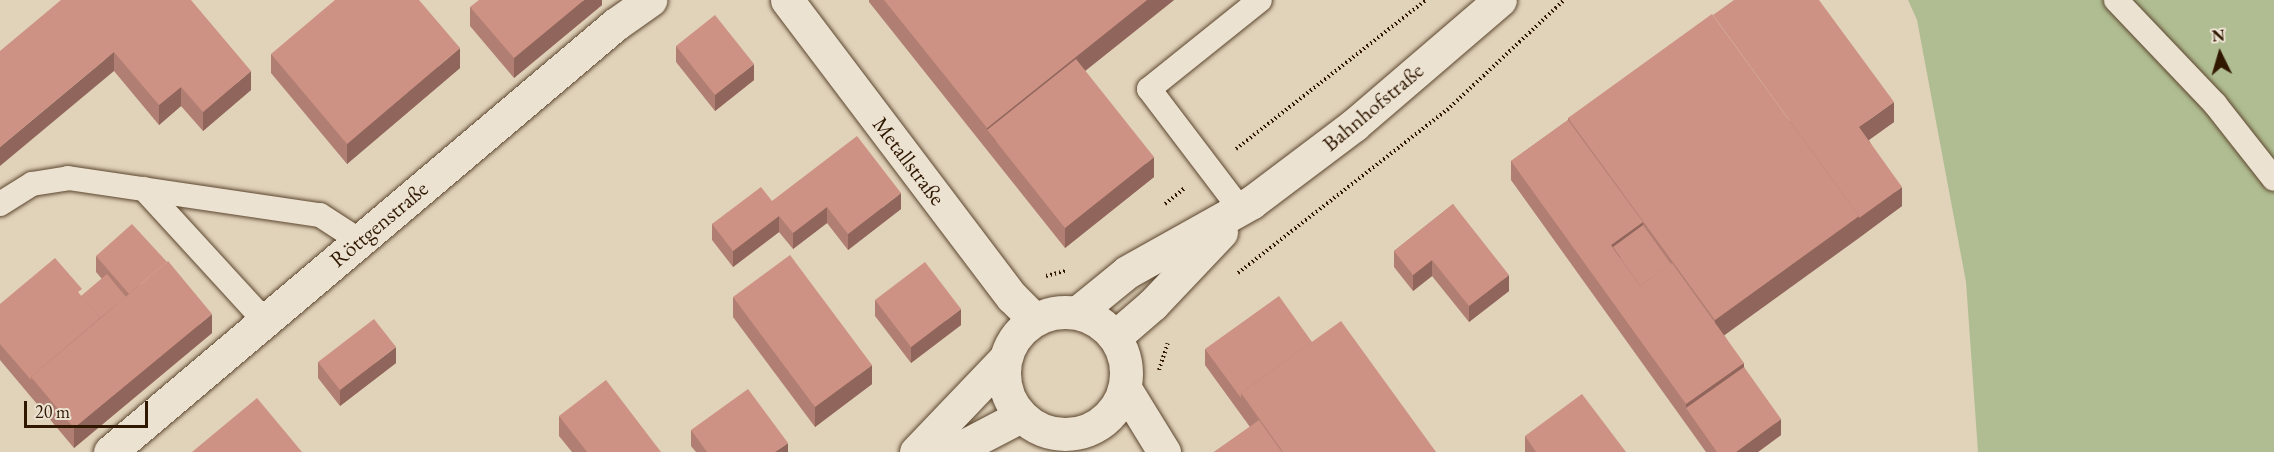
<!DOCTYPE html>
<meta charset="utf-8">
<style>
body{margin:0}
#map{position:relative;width:2274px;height:452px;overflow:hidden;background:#e1d2ba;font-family:"EB Garamond",serif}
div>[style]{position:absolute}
.green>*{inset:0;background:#b0bd92}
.path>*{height:4px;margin-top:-2px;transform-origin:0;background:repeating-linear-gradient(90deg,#301800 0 1.5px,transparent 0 4.5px)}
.roads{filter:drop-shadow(0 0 2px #5c462e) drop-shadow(0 0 2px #5c462e)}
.lane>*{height:24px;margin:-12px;padding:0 12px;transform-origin:12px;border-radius:12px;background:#ece2d2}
.street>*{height:33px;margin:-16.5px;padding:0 16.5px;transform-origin:16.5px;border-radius:16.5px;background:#ece2d2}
.secondary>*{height:33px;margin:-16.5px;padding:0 16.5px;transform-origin:16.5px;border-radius:16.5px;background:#ece2d2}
.secondary>.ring{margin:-16.5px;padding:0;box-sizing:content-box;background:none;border:33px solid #ece2d2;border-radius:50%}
.wall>*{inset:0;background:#b07e72}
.shaded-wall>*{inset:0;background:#90665c}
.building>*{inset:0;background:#cd9284}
span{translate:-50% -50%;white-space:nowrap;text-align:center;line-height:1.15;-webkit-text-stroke:4.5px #ece2d2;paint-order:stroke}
.street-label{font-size:22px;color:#301800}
.north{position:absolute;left:2190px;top:24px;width:60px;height:60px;-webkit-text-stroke:4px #ece2d2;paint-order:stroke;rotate:355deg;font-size:16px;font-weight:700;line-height:24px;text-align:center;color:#301800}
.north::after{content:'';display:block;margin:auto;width:21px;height:27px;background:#301800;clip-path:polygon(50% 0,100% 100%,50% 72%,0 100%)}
.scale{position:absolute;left:24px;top:401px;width:124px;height:27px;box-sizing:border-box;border:3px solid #301800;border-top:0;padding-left:8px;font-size:18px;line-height:21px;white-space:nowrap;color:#301800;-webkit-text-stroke:4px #ece2d2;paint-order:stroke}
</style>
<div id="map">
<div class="green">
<i style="clip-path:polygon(1908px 0,2274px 0,2274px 452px,1978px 452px,1966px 282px,1917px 20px)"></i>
</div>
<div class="path">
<i style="left:1236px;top:149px;width:241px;rotate:-38.1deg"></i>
<i style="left:1165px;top:204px;width:26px;rotate:-39deg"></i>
<i style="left:1238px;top:273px;width:265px;rotate:-38deg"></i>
<i style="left:1447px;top:110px;width:161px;rotate:-43.2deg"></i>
<i style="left:1046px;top:276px;width:20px;rotate:-15deg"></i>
<i style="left:1159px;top:370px;width:28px;rotate:-72deg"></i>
</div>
<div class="roads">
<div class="lane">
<i style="left:2116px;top:0;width:144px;rotate:46.4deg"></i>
<i style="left:2215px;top:104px;width:95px;rotate:51.8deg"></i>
<i style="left:144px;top:189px;width:179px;rotate:47.5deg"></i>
<i style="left:0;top:204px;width:38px;rotate:-32deg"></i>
<i style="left:32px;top:184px;width:36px;rotate:-9deg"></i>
<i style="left:68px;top:178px;width:255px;rotate:8.4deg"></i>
<i style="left:320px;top:215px;width:48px;rotate:33deg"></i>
<i style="left:1241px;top:210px;width:152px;rotate:-127.2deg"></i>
<i style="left:1149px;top:89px;width:142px;rotate:-38.7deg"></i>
</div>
<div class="street">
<i style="left:787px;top:0;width:373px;rotate:52.9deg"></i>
<i style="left:1012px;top:297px;width:31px;rotate:45deg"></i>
<i style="left:110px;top:452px;width:663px;rotate:-40.23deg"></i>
<i style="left:616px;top:24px;width:42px;rotate:-35.2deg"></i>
</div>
<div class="secondary">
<i class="ring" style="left:1004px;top:312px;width:89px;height:89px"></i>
<i style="left:1078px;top:312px;width:63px;rotate:-39.2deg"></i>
<i style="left:1127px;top:272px;width:143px;rotate:-29.2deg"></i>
<i style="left:1252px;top:202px;width:128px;rotate:-37deg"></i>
<i style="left:1354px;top:125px;width:192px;rotate:-40.6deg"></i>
<i style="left:1116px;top:336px;width:49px;rotate:-40.9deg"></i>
<i style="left:1153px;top:304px;width:99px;rotate:-46.6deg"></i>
<i style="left:1126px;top:390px;width:73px;rotate:58.5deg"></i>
<i style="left:916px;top:452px;width:129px;rotate:-46.3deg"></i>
<i style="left:952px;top:452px;width:78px;rotate:-27.6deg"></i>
</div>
</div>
<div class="wall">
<i style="clip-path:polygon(61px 0,251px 90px,203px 131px,181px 106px,159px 125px,114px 71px)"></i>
<i style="clip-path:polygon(602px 0,602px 5px,514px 78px,470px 26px,470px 7px)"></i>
<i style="clip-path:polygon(869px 0,1174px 0,1085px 71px,1154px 177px,1065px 248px,869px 2px)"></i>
<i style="clip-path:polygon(676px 46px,754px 80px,715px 111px,676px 62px)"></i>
<i style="clip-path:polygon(271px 54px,460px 68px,347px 164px,271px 73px)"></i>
<i style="clip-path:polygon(1568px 118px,1894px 122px,1869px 140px,1902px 206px,1724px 335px,1744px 367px,1781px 435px,1758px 452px,1706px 452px,1511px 180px,1511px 161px,1568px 120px)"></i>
<i style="clip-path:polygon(772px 201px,901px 209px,848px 250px,827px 223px,793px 249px,779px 232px,733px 267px,712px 240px,712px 224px)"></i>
<i style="clip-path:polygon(1453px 204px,1509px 291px,1469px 322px,1432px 276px,1413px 291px,1394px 267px,1394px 251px)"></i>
<i style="clip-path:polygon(96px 256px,212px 333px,74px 448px,0 360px,0 304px,82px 296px,102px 279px,96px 272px)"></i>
<i style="clip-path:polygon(733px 297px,872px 384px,815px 427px,733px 317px)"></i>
<i style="clip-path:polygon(875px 300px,961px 325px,911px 363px,875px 316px)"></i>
<i style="clip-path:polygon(1312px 342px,1436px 452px,1214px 452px,1250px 427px,1205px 365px,1205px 349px)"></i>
<i style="clip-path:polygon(318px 362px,396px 363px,340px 406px,318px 378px)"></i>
<i style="clip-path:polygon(559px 416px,661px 452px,572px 452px,559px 436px)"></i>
<i style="clip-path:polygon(691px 430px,788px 452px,696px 452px,691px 446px)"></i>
<i style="clip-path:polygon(1525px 436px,1626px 452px,1525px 452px)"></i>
</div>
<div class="shaded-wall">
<i style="clip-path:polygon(584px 0,602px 0,602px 5px,514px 78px,514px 58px)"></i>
<i style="clip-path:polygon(1147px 0,1174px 0,996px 142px,987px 130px,987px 128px)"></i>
<i style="clip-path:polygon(460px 48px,460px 68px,347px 164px,347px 144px)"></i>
<i style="clip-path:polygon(114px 52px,114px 71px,0 166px,0 147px)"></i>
<i style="clip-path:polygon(754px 64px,754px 80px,715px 111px,715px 95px)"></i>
<i style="clip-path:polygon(251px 71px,251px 90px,203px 131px,203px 112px)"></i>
<i style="clip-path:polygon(181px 87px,181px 106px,159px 125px,159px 105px)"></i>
<i style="clip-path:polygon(1894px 102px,1894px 122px,1859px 147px,1859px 127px)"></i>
<i style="clip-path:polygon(1154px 157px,1154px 177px,1065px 248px,1065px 228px)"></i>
<i style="clip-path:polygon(1902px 187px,1902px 206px,1859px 238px,1859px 218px)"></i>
<i style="clip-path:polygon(901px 193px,901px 209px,848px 250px,848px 234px)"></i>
<i style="clip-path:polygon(827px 207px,827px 223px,793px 249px,793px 233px)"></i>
<i style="clip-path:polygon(779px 216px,779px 232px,733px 267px,733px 251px)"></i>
<i style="clip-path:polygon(1859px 216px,1859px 238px,1715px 342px,1715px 320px)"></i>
<i style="clip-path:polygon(1643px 222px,1643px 241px,1618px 259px,1611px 245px)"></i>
<i style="clip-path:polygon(1432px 260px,1432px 276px,1413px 291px,1413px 275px)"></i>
<i style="clip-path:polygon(1509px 275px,1509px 291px,1469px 322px,1469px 306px)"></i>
<i style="clip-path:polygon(961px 309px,961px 325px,911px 363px,911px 347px)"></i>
<i style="clip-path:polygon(212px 314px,212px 333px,74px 448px,74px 428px)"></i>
<i style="clip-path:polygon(396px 347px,396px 363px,340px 406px,340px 390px)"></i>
<i style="clip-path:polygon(1744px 363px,1744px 383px,1686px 408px,1686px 404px)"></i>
<i style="clip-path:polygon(872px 365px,872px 384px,815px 427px,815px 407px)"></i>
<i style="clip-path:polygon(1781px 419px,1781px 435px,1758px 452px,1736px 452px)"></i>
<i style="clip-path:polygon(788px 443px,788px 452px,775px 452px)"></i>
</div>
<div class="building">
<i style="clip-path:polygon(61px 0,191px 0,251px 71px,203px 112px,181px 87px,159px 105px,114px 52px,0 147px,0 51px)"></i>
<i style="clip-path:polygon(335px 0,419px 0,460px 48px,347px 144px,271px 54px)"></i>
<i style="clip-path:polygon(479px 0,584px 0,514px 58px,470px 7px)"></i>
<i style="clip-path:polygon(884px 0,1147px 0,987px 128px)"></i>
<i style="clip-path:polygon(1734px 0,1819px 0,1894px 102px,1859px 127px,1902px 187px,1859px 218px,1859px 216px,1713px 15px)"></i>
<i style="clip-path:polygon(1712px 14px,1859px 216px,1715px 320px,1568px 118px)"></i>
<i style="clip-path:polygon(715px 15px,754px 64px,715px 95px,676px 46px)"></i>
<i style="clip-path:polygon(1076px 59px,1154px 157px,1065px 228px,987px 130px)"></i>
<i style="clip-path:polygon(1568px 120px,1643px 222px,1611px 245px,1640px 286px,1672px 263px,1744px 363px,1686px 404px,1511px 161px)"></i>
<i style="clip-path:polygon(857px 136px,901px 193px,848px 234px,827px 207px,793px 233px,779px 216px,733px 251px,712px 224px,761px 187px,772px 201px)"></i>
<i style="clip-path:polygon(1453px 204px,1509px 275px,1469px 306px,1432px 260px,1413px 275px,1394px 251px)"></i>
<i style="clip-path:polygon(132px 224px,167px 262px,129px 294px,96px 256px)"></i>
<i style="clip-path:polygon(1643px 225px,1671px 264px,1640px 286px,1613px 247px)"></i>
<i style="clip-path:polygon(790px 255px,872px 365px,815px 407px,733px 297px)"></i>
<i style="clip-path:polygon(55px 258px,82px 289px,78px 292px,100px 318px,31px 377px,31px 380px,0 344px,0 304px)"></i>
<i style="clip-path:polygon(168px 261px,212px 314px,74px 428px,31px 377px)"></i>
<i style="clip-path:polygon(925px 262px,961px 309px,911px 347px,875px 300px)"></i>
<i style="clip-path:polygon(107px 274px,126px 297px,100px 318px,81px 296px)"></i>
<i style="clip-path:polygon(1279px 296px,1312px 342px,1241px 393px,1241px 398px,1205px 349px)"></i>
<i style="clip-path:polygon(374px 319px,396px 347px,340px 390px,318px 362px)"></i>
<i style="clip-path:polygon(1341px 321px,1436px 452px,1283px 452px,1241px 393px)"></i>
<i style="clip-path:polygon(1744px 367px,1781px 419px,1736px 452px,1717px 452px,1686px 408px)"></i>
<i style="clip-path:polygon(606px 380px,661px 452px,587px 452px,559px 416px)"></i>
<i style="clip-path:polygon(748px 389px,788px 443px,775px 452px,707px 452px,691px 430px)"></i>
<i style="clip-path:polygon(1582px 394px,1626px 452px,1536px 452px,1525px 436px)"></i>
<i style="clip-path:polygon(257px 398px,302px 452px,192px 452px)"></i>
<i style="clip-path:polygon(1259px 420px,1282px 452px,1214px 452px)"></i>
</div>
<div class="street-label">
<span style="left:1373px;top:107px;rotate:-40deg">Bahnhofstraße</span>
<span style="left:909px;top:161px;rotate:53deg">Metallstraße</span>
<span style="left:379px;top:224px;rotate:-40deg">Röttgenstraße</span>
</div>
<div class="north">N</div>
<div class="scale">20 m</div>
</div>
